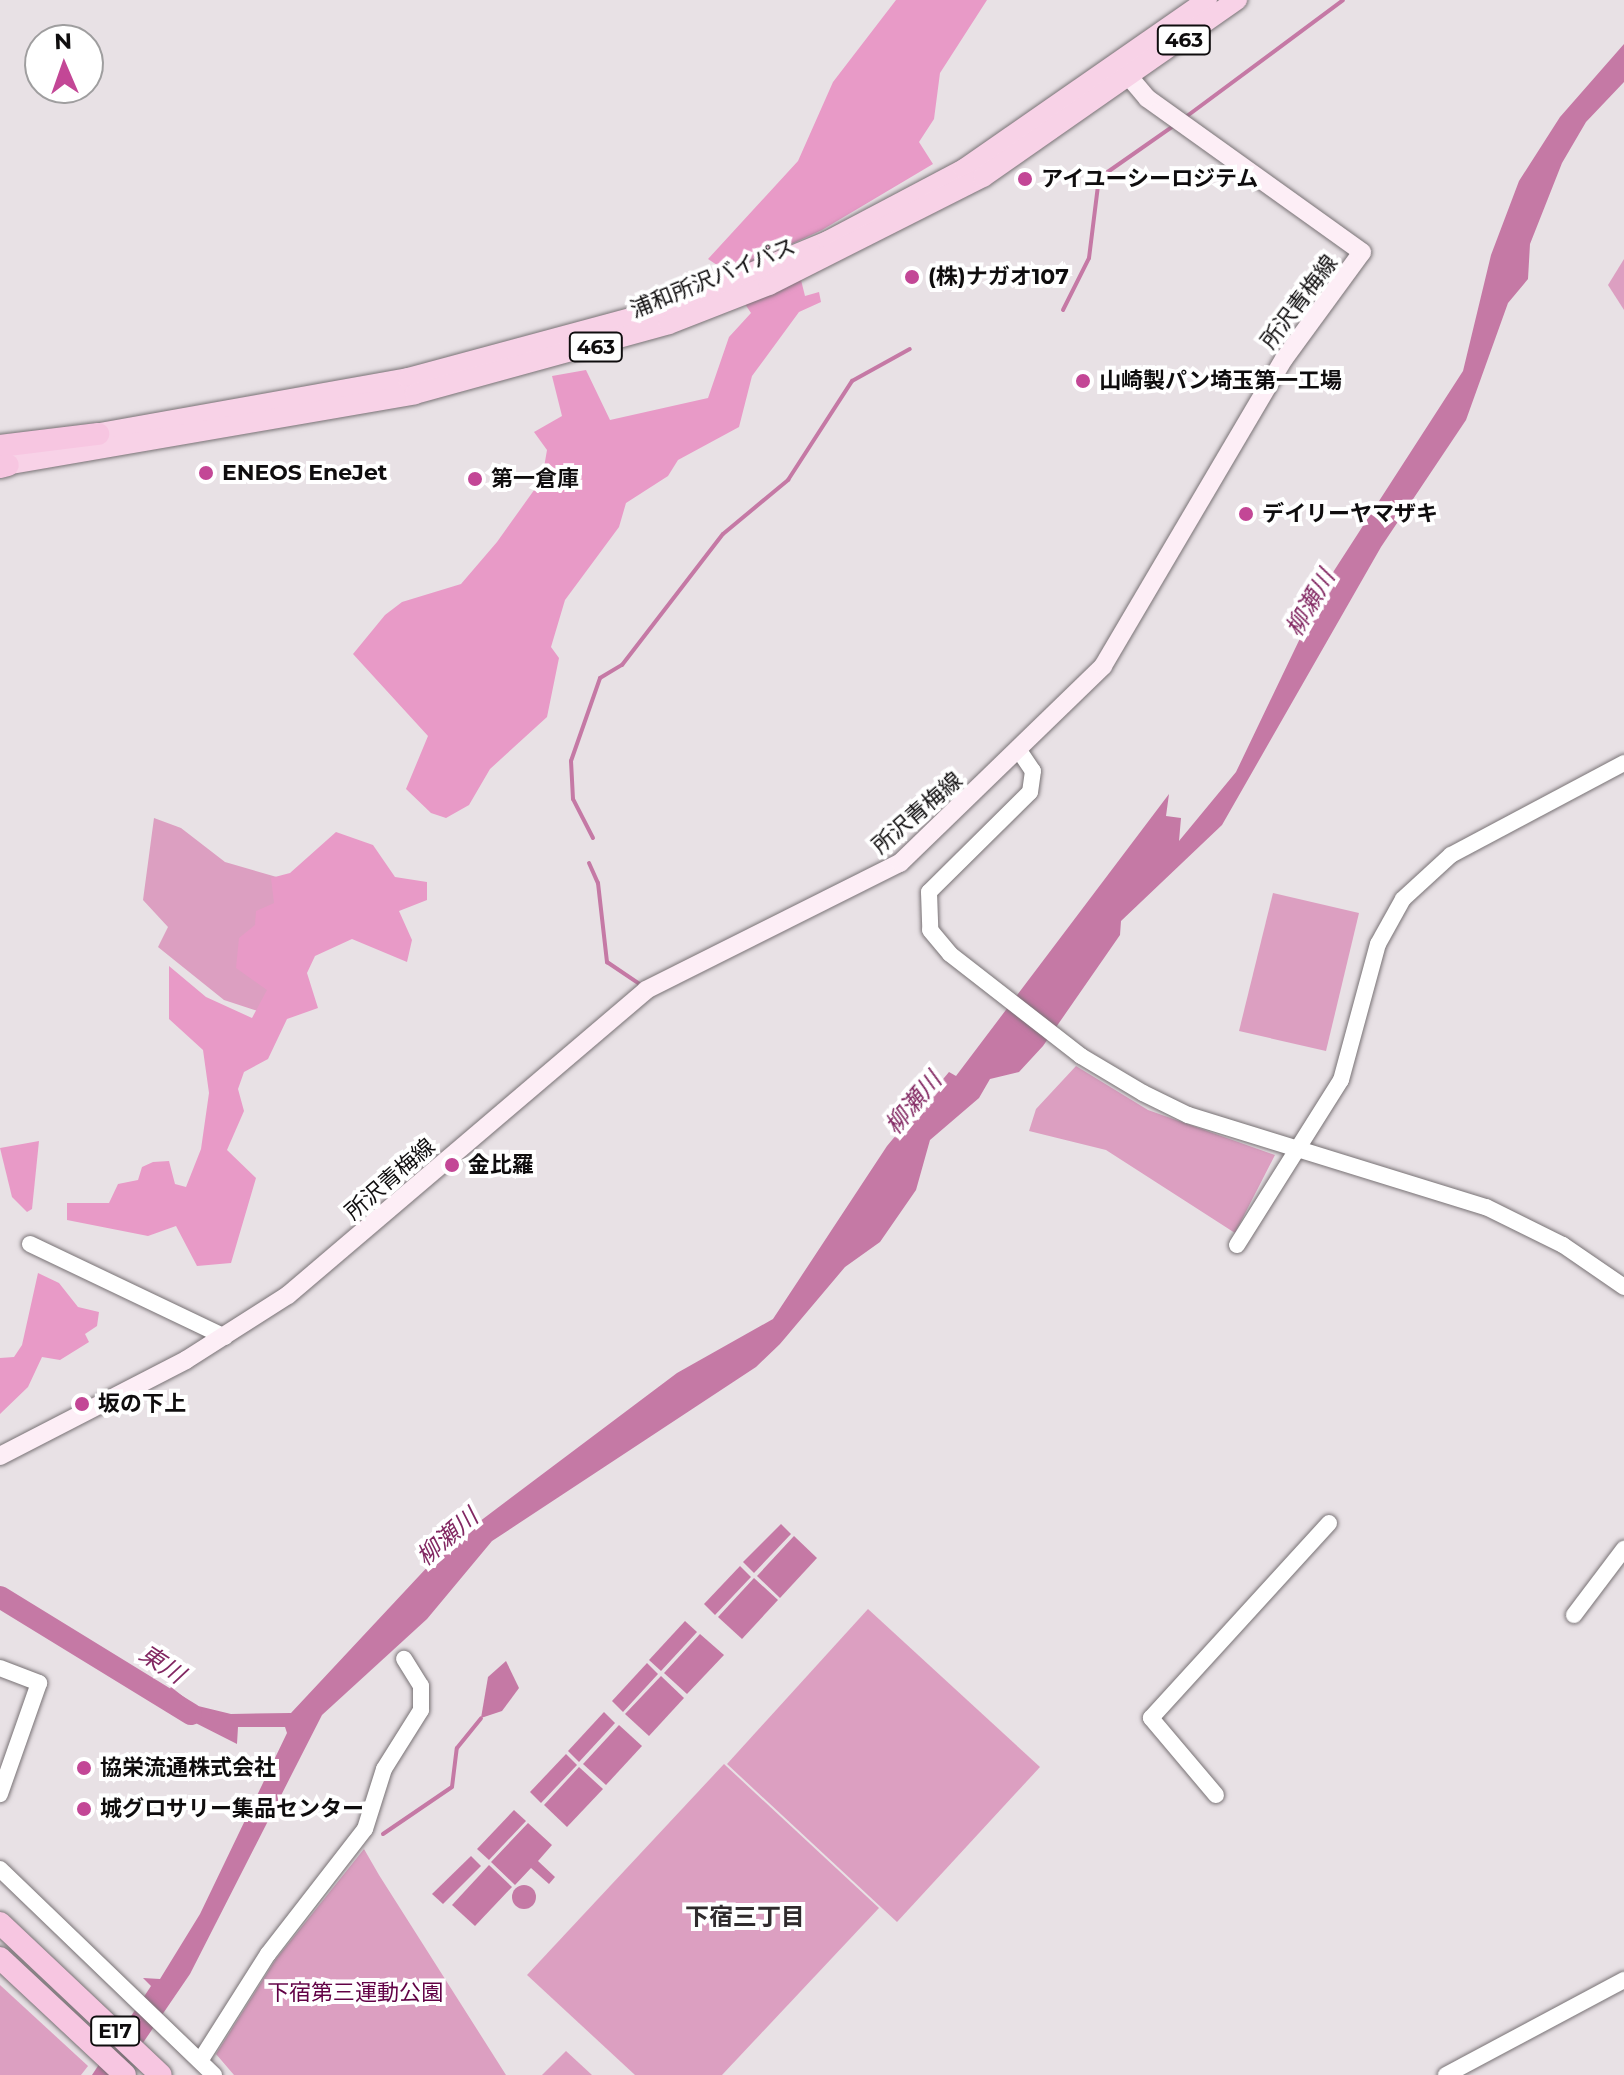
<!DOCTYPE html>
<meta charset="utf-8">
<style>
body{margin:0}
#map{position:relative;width:1624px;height:2075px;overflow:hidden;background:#e8e1e5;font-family:Montserrat,"Noto Sans JP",sans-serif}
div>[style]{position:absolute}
.green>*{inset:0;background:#dc9fc1}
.forest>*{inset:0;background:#e89ac7}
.water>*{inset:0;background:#c579a5}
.round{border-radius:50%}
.stream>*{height:4px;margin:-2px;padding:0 2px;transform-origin:2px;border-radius:2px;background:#c579a5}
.river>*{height:22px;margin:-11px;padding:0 11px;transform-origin:11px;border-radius:11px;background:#c579a5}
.roads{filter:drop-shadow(0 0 2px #787275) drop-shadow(0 0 2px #787275)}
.tertiary>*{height:16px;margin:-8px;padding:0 8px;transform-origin:8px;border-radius:8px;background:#fff}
.secondary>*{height:18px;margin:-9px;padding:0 9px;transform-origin:9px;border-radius:9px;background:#fdeef6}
.trunk>*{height:20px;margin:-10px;padding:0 10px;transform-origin:10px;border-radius:10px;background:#f8d2e7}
.motorway>*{height:22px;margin:-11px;padding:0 11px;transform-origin:11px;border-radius:11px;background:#f7c6e1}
.dots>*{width:22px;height:22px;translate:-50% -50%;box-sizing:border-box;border:4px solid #fff;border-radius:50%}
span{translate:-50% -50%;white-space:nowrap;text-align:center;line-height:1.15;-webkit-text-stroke:8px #fff;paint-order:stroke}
.shield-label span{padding:2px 6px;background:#fff;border:2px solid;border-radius:6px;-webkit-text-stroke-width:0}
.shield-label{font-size:20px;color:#0f0d0e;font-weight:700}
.poi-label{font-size:22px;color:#0f0d0e;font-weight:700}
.left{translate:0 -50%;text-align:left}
.street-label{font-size:22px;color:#0f0d0e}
.park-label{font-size:22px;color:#610145}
.water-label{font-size:24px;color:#822862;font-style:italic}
.neighbourhood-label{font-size:24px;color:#302b2d;font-weight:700}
.north{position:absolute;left:24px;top:24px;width:80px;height:80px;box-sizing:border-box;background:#fff;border:2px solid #9f9e9f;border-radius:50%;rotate:358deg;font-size:22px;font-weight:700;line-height:32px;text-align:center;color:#0f0d0e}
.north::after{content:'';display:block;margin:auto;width:28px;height:36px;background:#c34796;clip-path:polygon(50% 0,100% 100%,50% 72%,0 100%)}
</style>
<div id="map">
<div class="green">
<i style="clip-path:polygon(1624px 259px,1624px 310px,1608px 285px)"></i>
<i style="clip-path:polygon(154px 818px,181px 828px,225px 862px,308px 886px,270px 1015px,224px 1000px,158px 947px,168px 927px,143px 900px)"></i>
<i style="clip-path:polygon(1273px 893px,1359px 913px,1326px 1051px,1239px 1031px)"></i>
<i style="clip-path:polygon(1076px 1066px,1148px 1110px,1275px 1155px,1235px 1233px,1106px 1150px,1029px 1131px,1036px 1109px)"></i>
<i style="clip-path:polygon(868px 1609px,1040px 1767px,897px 1922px,727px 1764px)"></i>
<i style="clip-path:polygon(724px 1764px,879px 1908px,722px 2075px,635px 2075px,527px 1975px)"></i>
<i style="clip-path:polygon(364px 1849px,379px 1875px,506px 2075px,234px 2075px,216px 2054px,276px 1959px)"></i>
<i style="clip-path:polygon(0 1985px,88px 2066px,81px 2075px,0 2075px)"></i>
<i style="clip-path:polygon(566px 2051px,592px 2075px,542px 2075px)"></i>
</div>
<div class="forest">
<i style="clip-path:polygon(896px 0,987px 0,940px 73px,934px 119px,919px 142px,933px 164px,822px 230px,729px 273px,708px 259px,798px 161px,833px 82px)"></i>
<i style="clip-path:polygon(800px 276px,805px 296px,819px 292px,821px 302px,799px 312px,752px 376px,739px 427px,678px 460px,668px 476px,626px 503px,619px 527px,565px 600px,551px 647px,559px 658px,547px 717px,490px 769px,469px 805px,446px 818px,431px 813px,406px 789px,428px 736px,353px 654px,385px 615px,402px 602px,461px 584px,497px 542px,542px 479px,547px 450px,534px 432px,562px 416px,552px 376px,586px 370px,610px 420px,708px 398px,729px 337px,751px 313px,745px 304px)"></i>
<i style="clip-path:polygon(336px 832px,373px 845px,395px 877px,427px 882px,427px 900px,399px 911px,412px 940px,407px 962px,352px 939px,315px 956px,307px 973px,318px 1008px,287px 1019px,268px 1059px,244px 1072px,238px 1089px,244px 1111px,227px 1150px,256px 1178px,231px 1263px,197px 1266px,176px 1226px,148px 1236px,67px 1220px,67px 1203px,109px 1203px,118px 1184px,138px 1180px,142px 1167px,153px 1162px,169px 1161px,175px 1184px,186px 1187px,201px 1149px,209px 1093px,203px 1050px,169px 1019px,169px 966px,206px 997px,252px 1018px,267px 990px,236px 968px,239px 938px,255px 925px,256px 911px,274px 903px,271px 878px,290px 873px)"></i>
<i style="clip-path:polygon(39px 1141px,32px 1209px,27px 1212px,12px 1197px,0 1148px)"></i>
<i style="clip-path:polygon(38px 1273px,59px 1283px,78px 1307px,99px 1312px,97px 1326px,85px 1334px,89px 1342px,60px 1360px,42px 1357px,28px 1387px,0 1414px,0 1358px,14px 1357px,22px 1345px)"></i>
</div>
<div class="water">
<i style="clip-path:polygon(1624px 44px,1624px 82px,1586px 122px,1562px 163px,1530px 244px,1528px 279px,1508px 303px,1466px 420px,1381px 547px,1222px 825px,1121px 921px,1120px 935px,1043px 1046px,1019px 1072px,990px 1079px,979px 1098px,930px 1140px,916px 1190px,880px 1242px,845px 1267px,780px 1344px,756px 1367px,492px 1541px,427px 1619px,322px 1715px,190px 1974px,121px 2075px,92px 2075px,151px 1986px,143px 1978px,160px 1979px,200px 1914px,287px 1733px,285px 1727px,238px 1727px,237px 1744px,160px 1705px,171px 1687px,194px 1705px,231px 1714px,291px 1713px,447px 1546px,677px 1373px,773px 1319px,887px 1146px,949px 1072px,956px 1076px,1169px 794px,1166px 816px,1181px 818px,1179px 841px,1236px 772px,1328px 580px,1463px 371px,1491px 255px,1519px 181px,1560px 117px)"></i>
<i style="clip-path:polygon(781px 1524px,791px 1534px,754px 1573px,743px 1562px)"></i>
<i style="clip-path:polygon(794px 1536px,817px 1558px,780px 1598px,757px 1576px)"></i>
<i style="clip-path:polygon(740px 1566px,751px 1577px,715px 1615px,704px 1604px)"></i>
<i style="clip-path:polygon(754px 1578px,778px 1600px,742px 1639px,718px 1617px)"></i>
<i style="clip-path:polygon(685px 1621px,697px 1632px,661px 1671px,649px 1660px)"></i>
<i style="clip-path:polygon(700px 1634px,724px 1655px,687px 1694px,664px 1673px)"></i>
<i style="clip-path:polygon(506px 1661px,519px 1688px,502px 1711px,481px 1718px,488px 1677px)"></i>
<i style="clip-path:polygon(647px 1663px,658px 1674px,623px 1712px,612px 1701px)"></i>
<i style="clip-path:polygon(661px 1676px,684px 1698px,649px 1736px,625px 1714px)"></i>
<i style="clip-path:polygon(604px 1712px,615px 1723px,579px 1762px,568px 1751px)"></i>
<i style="clip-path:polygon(619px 1725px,642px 1746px,606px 1785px,583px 1764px)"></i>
<i style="clip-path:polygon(566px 1754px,577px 1765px,541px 1803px,530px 1792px)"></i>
<i style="clip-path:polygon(579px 1767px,603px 1789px,567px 1827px,544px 1805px)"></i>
<i style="clip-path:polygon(514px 1810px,526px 1821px,489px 1860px,477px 1849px)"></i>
<i style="clip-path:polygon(528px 1823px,552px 1845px,538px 1861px,555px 1877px,549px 1884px,531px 1868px,515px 1885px,491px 1862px)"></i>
<i style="clip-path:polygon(471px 1856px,481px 1866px,443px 1904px,432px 1894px)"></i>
<i style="clip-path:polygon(489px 1865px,512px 1887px,475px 1926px,452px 1905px)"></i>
<i class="round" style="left:512px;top:1885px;width:24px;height:24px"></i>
</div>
<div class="stream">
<i style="left:1183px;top:119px;width:199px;rotate:-36.6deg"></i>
<i style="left:1063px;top:310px;width:58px;rotate:-63.4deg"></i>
<i style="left:1089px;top:258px;width:81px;rotate:-82.9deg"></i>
<i style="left:1099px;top:178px;width:94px;rotate:-35deg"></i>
<i style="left:593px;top:838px;width:44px;rotate:-117.1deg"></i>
<i style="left:573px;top:799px;width:38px;rotate:-93deg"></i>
<i style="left:571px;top:761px;width:88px;rotate:-70.7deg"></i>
<i style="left:600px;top:678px;width:26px;rotate:-31deg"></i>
<i style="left:622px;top:665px;width:165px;rotate:-52.4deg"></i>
<i style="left:723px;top:534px;width:85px;rotate:-39.7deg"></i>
<i style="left:788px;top:480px;width:118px;rotate:-57.1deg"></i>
<i style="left:852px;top:381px;width:66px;rotate:-28.9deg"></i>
<i style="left:589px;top:863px;width:22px;rotate:66deg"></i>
<i style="left:598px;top:883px;width:80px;rotate:83.5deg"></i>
<i style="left:607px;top:962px;width:40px;rotate:34deg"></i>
<i style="left:383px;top:1834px;width:83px;rotate:-34.3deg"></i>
<i style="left:452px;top:1787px;width:39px;rotate:-83deg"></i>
<i style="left:457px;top:1748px;width:38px;rotate:-51deg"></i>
</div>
<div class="river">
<i style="left:0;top:1597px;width:224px;rotate:31.5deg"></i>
</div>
<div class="roads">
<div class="tertiary">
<i style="left:1020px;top:752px;width:23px;rotate:56deg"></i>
<i style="left:1033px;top:771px;width:21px;rotate:98deg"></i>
<i style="left:1030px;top:792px;width:142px;rotate:135.3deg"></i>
<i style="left:929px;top:892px;width:38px;rotate:88deg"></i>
<i style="left:930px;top:930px;width:31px;rotate:50deg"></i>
<i style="left:950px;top:954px;width:166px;rotate:37.9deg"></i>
<i style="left:1081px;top:1056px;width:72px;rotate:30.8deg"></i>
<i style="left:1143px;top:1093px;width:50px;rotate:26.1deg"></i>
<i style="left:1188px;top:1115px;width:312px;rotate:17.2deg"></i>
<i style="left:1486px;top:1207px;width:86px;rotate:26.3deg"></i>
<i style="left:1563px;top:1245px;width:74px;rotate:34.5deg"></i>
<i style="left:30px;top:1244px;width:216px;rotate:25.5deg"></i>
<i style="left:1237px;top:1245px;width:195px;rotate:-57.8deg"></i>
<i style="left:1341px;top:1080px;width:141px;rotate:-74.8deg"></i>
<i style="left:1378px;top:944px;width:51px;rotate:-60.9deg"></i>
<i style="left:1403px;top:899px;width:65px;rotate:-42.5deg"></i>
<i style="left:1451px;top:855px;width:196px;rotate:-28deg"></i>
<i style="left:1574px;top:1615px;width:83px;rotate:-52.9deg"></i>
<i style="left:0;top:1668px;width:42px;rotate:21deg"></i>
<i style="left:39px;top:1683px;width:118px;rotate:109.4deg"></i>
<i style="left:1216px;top:1795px;width:101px;rotate:-130.2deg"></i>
<i style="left:1151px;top:1718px;width:264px;rotate:-47.6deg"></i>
<i style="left:0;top:1869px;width:297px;rotate:43.9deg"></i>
<i style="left:200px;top:2061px;width:127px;rotate:-57.6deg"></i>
<i style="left:268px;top:1954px;width:158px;rotate:-52.2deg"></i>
<i style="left:365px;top:1829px;width:63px;rotate:-72.4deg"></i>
<i style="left:384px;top:1769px;width:70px;rotate:-57.9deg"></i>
<i style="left:421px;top:1710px;width:24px;rotate:-90deg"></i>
<i style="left:421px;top:1686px;width:32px;rotate:-122deg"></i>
<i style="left:1446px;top:2075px;width:202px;rotate:-28.1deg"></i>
</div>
<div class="secondary">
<i style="left:0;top:1456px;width:209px;rotate:-27.3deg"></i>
<i style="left:186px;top:1360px;width:121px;rotate:-32.5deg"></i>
<i style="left:288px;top:1295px;width:470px;rotate:-40.4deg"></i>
<i style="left:646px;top:990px;width:284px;rotate:-26.6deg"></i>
<i style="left:900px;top:863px;width:283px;rotate:-44.1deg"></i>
<i style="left:1103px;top:666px;width:356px;rotate:-59.5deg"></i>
<i style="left:1284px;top:359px;width:132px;rotate:-53.9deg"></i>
<i style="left:1362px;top:252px;width:264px;rotate:-144.4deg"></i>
<i style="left:1147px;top:98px;width:42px;rotate:-130.2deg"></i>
</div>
<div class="trunk">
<i style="left:83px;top:436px;width:330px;rotate:-10.1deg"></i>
<i style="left:408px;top:378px;width:265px;rotate:-15.1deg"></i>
<i style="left:664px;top:309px;width:178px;rotate:-22.5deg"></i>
<i style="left:828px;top:241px;width:154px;rotate:-27.9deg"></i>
<i style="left:964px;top:169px;width:296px;rotate:-34.8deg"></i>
<i style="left:0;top:466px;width:421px;rotate:-9.8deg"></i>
<i style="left:415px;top:394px;width:263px;rotate:-15.4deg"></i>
<i style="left:669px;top:324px;width:107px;rotate:-21.3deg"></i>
<i style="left:769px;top:285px;width:240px;rotate:-26.8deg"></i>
<i style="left:983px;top:177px;width:310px;rotate:-34.9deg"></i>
</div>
<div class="motorway">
<i style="left:0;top:446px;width:99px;rotate:-7deg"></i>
<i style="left:0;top:467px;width:8px;rotate:-14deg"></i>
<i style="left:0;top:1923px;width:221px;rotate:43.4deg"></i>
<i style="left:0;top:1958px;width:171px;rotate:43.1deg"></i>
</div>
</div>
<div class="dots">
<i style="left:1025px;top:179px;background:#c34796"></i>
<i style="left:912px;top:277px;background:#c34796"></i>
<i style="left:1083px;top:381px;background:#c34796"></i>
<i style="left:206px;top:473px;background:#c34796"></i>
<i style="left:475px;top:479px;background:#c34796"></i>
<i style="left:1246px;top:514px;background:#c34796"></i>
<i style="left:452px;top:1165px;background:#c34796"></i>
<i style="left:82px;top:1404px;background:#c34796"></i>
<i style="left:84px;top:1768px;background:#c34796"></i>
<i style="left:84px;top:1809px;background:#c34796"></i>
</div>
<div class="shield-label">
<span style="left:1184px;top:40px">463</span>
<span style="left:596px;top:347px">463</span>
<span style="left:115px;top:2031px">E17</span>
</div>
<div class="poi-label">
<span class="left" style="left:1041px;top:179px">アイユーシーロジテム</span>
<span class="left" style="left:928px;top:277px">(株)ナガオ107</span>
<span class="left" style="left:1099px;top:381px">山崎製パン埼玉第一工場</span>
<span class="left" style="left:222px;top:473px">ENEOS EneJet</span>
<span class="left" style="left:491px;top:479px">第一倉庫</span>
<span class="left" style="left:1262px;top:514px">デイリーヤマザキ</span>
<span class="left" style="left:468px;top:1165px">金比羅</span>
<span class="left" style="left:98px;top:1404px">坂の下上</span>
<span class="left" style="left:100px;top:1768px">協栄流通株式会社</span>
<span class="left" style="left:100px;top:1809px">城グロサリー集品センター</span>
</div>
<div class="street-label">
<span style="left:713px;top:278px;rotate:-22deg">浦和所沢バイパス</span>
<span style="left:1299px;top:302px;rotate:-53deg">所沢青梅線</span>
<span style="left:917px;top:813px;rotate:-41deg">所沢青梅線</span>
<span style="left:390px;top:1179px;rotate:-41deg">所沢青梅線</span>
</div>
<div class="park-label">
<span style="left:355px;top:1993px">下宿第三運動公園</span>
</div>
<div class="water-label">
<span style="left:1310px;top:603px;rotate:-60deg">柳瀬川</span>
<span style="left:913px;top:1103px;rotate:-50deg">柳瀬川</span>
<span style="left:447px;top:1537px;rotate:-41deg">柳瀬川</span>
<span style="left:162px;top:1664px;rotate:33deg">東川</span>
</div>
<div class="neighbourhood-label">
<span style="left:745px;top:1917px">下宿三丁目</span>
</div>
<div class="north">N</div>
</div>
